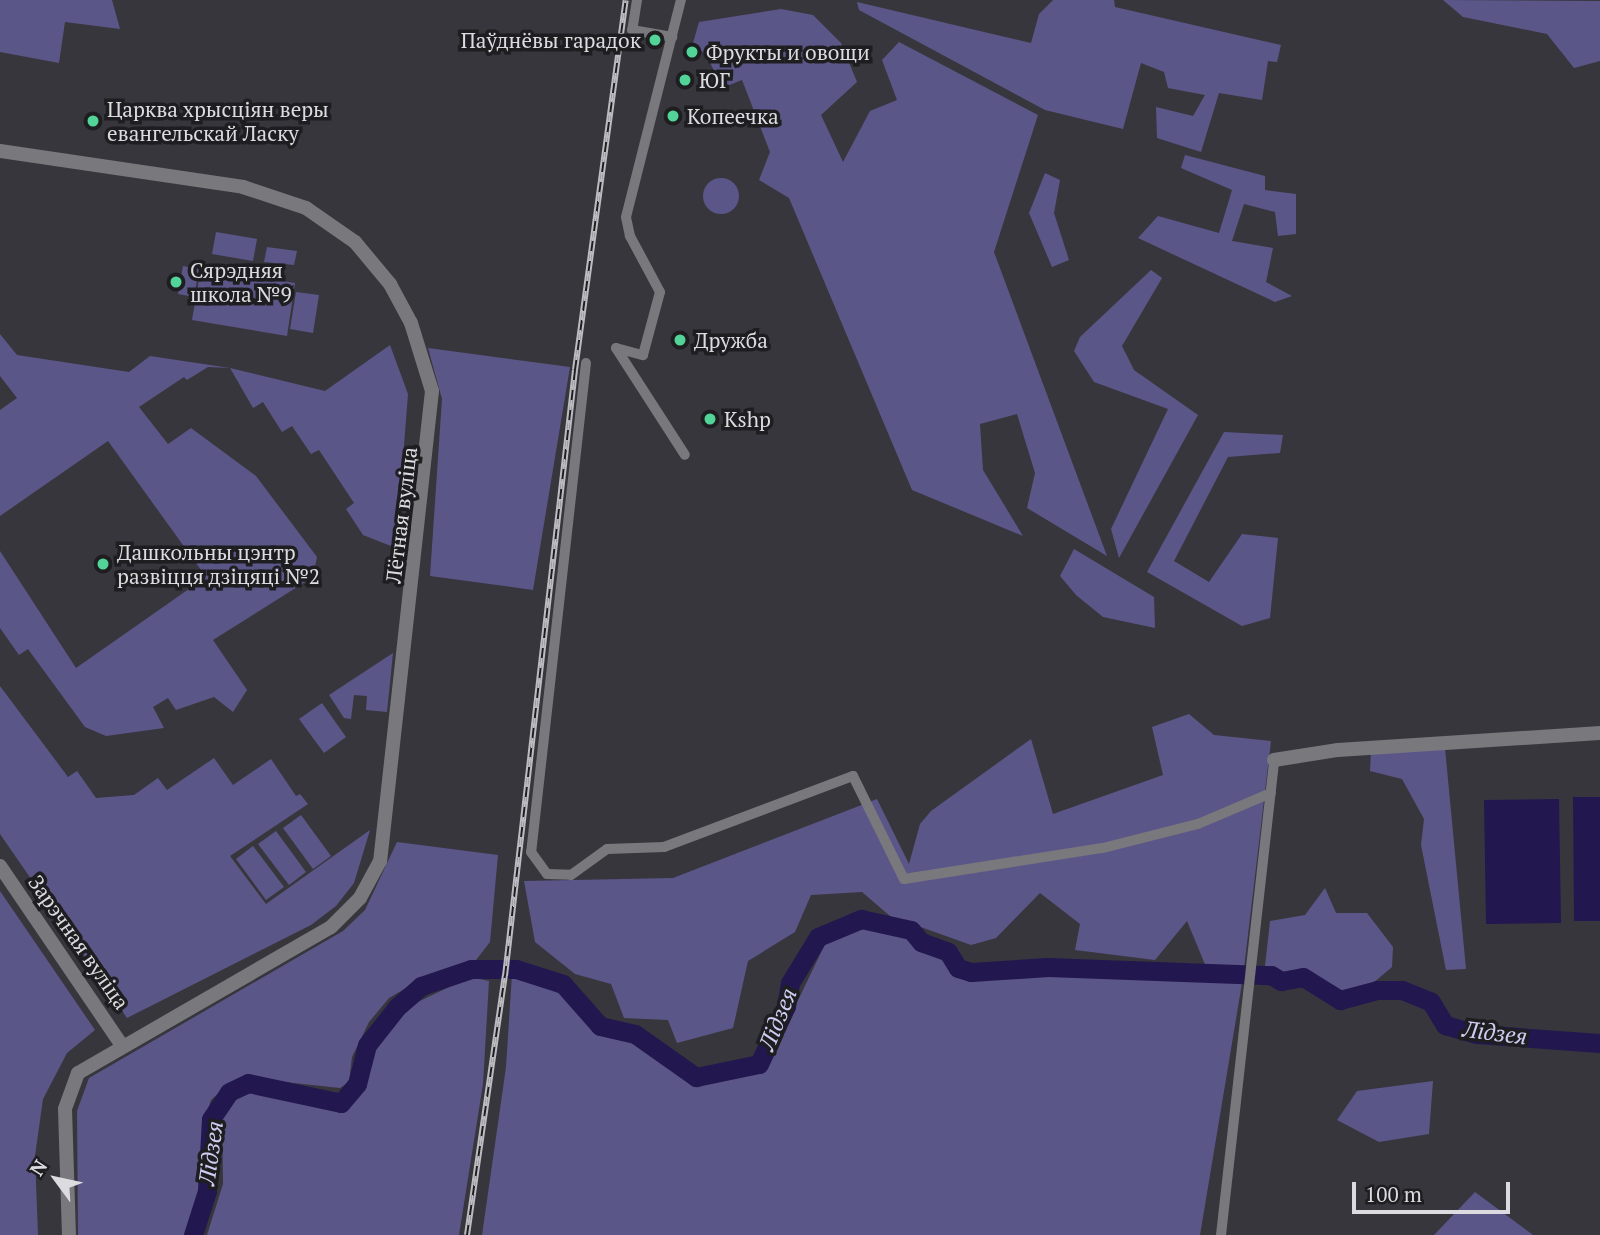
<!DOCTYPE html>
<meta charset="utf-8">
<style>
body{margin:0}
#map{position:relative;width:1600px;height:1235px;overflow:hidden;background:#37363d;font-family:"PT Serif",serif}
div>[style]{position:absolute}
.green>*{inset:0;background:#5b5688}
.round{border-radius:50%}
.water>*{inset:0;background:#23174f}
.river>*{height:19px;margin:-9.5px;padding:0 9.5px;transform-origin:9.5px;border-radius:9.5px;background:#23174f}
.minor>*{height:10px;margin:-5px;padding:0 5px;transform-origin:5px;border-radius:5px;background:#79787c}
.tertiary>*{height:14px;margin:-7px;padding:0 7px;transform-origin:7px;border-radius:7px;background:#79787c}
.rail>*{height:6px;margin-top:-3px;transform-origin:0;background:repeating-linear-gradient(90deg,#1e1e21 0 10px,#bcbcc1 0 20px);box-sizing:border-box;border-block:2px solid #bcbcc1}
.dots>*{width:19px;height:19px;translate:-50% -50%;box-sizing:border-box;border:4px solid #1e1e21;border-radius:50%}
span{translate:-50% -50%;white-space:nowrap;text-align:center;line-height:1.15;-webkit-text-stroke:7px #1e1e21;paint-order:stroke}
.poi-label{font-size:21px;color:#dbdbe0}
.right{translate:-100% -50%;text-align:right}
.left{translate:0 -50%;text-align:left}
.street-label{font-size:21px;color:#dbdbe0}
.water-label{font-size:23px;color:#ceccf1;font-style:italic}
.north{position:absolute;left:21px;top:1144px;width:70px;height:70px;-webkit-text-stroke:5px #1e1e21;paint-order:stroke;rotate:303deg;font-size:19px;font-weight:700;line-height:28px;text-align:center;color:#dbdbe0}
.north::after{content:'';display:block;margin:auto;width:24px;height:32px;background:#dbdbe0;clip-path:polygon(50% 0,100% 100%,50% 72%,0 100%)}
.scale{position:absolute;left:1352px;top:1182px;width:158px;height:32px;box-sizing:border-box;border:4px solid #dbdbe0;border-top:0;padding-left:9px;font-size:21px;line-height:24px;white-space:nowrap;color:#dbdbe0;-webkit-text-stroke:5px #1e1e21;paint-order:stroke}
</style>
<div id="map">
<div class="green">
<i style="clip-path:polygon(0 0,112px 0,120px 29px,65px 22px,59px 63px,0 52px)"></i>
<i style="clip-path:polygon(1053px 0,1114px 0,1115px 7px,1281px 45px,1277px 62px,1268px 61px,1262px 100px,1219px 93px,1201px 152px,1157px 138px,1156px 107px,1193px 116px,1205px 95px,1168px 88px,1164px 72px,1141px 63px,1123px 129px,1045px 110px,859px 10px,857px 2px,1031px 43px,1039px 14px)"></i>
<i style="clip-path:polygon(1443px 0,1600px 1px,1600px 61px,1574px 68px,1547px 34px,1463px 17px)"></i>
<i style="clip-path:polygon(781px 9px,813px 15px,841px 43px,857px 82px,821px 115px,843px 162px,870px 111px,897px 100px,882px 60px,899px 42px,1038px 115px,994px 252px,1107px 556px,1027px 508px,1035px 473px,1017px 414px,980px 424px,983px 470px,1023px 536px,912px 490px,789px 198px,759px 180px,770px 152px,742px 80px,722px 88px,707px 56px,693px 43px,699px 22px)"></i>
<i style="clip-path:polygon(1185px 155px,1265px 176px,1265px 190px,1296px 194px,1296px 234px,1278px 236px,1275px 212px,1244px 204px,1232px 241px,1273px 248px,1266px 282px,1292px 296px,1275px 302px,1138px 238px,1158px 216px,1219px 233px,1232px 190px,1181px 168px)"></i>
<i style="clip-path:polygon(1045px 173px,1060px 180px,1054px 213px,1069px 260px,1052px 267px,1029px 213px)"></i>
<i class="round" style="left:703px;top:178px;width:36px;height:36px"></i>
<i style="clip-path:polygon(216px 232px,257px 239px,253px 261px,212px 254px)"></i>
<i style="clip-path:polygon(267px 247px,297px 251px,294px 265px,264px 262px)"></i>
<i style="clip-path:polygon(183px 266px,199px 269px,194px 297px,178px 294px)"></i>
<i style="clip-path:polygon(201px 268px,295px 283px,287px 336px,192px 320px)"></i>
<i style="clip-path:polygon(1151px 270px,1162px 278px,1122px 346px,1134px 370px,1198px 415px,1119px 558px,1111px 529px,1168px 409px,1094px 382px,1074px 351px,1080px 337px)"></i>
<i style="clip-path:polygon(296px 292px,319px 295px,313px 333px,290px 329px)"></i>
<i style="clip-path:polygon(0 334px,17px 355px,129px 372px,150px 356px,230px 368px,325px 391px,390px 345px,408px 394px,396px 548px,363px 535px,346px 509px,354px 503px,319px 450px,311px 454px,292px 426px,282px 432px,263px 402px,253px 408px,230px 368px,208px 367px,187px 380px,184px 377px,139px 407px,168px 444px,191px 428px,256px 476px,317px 557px,313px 577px,213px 640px,247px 690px,233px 712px,214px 697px,176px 710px,168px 698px,153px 707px,164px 728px,106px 736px,85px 727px,28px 649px,19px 655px,0 628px,0 551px,76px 668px,206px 577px,108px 441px,0 516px,0 410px,17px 398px,0 376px)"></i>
<i style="clip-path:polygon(428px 348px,570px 367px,533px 590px,430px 576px,442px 399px)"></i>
<i style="clip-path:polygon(1224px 432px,1283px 435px,1280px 453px,1228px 457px,1174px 561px,1209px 582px,1242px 534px,1278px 538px,1270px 618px,1242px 626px,1147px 572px)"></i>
<i style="clip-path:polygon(1074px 549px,1154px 597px,1155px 628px,1103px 617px,1076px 595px,1060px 576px)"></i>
<i style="clip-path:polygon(393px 653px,387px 712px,366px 710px,367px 696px,354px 695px,351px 719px,344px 718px,329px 695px)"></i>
<i style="clip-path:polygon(0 686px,68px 777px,77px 771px,96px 798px,134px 795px,158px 778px,167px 790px,214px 758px,233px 785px,271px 759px,296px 796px,300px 794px,308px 804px,230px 856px,266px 904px,370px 830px,354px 883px,336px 906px,311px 925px,127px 1018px,0 834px)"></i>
<i style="clip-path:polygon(322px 703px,346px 737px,324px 753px,299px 719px)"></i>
<i style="clip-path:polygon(1189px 714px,1214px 735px,1271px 741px,1243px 977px,1200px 1235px,482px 1235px,506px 1067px,512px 974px,562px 987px,602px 1028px,656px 1048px,694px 1080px,765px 1069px,827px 940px,871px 921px,904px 931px,924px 948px,945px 951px,956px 968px,969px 975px,1209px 974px,1187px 921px,1155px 960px,1075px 950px,1080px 924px,1040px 893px,996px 938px,971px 945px,890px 916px,862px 892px,811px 895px,795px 932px,748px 961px,733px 1028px,677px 1043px,668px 1020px,624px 1018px,611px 984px,575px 974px,535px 942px,524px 881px,673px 878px,877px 799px,909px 864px,920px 824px,931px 811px,1031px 739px,1053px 814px,1163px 775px,1152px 727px)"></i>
<i style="clip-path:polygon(1445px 748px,1466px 969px,1446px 970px,1421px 845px,1424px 819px,1402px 779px,1370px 771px,1371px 751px)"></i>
<i style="clip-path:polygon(301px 815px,331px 856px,313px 869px,283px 828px)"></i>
<i style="clip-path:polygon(276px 831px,306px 872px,289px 885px,258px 844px)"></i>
<i style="clip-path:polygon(397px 842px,498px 855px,490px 942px,476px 960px,423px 978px,389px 998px,369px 1022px,352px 1057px,349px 1082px,340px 1088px,248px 1078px,231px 1082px,211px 1100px,204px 1122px,202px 1180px,185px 1235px,78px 1235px,77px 1111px,89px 1078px,343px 931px,365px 910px)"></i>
<i style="clip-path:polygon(253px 846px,284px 887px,266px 900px,236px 859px)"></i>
<i style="clip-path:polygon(1325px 888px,1336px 913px,1367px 913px,1393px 947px,1392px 967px,1352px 1001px,1340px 1000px,1303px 977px,1281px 981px,1264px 975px,1270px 921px,1305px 915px)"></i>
<i style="clip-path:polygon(0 891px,95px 1030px,67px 1053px,43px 1099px,35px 1156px,38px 1235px,0 1235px)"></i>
<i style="clip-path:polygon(470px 977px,489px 981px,483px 1084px,459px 1235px,207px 1235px,223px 1184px,222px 1108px,238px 1093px,270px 1090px,338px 1107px,362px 1089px,382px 1030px,401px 1010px)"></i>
<i style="clip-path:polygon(1433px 1081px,1429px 1134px,1379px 1142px,1337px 1120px,1357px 1091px)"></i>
<i style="clip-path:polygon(1475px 1192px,1533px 1235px,1434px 1235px)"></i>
</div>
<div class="water">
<i style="clip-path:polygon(1573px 797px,1600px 797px,1600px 921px,1574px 921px)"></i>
<i style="clip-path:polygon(1559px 799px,1561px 923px,1486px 924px,1484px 800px)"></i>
</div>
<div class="river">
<i style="left:193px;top:1235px;width:46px;rotate:-72.3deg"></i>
<i style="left:207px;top:1191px;width:72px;rotate:-86.8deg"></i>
<i style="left:211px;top:1119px;width:32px;rotate:-56deg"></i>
<i style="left:229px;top:1092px;width:21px;rotate:-25deg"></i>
<i style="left:248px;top:1083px;width:95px;rotate:12.1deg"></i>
<i style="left:341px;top:1103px;width:25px;rotate:-50deg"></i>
<i style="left:357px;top:1084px;width:40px;rotate:-75.6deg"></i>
<i style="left:367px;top:1045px;width:48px;rotate:-51.7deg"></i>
<i style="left:397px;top:1007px;width:32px;rotate:-41deg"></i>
<i style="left:421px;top:986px;width:53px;rotate:-18.8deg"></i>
<i style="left:471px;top:969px;width:45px"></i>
<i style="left:516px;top:969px;width:49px;rotate:17.7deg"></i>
<i style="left:563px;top:984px;width:56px;rotate:48.6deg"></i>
<i style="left:600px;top:1026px;width:36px;rotate:13deg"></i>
<i style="left:635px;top:1034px;width:75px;rotate:35.2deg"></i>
<i style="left:696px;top:1077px;width:64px;rotate:-11.7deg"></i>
<i style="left:759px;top:1064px;width:64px;rotate:-65deg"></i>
<i style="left:786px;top:1006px;width:23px;rotate:-80deg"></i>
<i style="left:790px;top:983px;width:54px;rotate:-58.7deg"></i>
<i style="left:818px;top:937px;width:47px;rotate:-22.7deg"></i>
<i style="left:861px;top:919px;width:51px;rotate:12.4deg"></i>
<i style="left:911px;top:930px;width:16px;rotate:50deg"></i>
<i style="left:921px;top:942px;width:29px;rotate:20deg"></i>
<i style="left:948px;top:952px;width:19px;rotate:58deg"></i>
<i style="left:958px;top:968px;width:14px;rotate:17deg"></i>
<i style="left:971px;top:972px;width:77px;rotate:-3.7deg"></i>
<i style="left:1048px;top:967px;width:223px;rotate:2.1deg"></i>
<i style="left:1271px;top:975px;width:12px;rotate:31deg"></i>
<i style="left:1281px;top:981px;width:22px;rotate:-10deg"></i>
<i style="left:1303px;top:977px;width:44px;rotate:31.9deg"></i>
<i style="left:1340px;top:1000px;width:38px;rotate:-15deg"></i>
<i style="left:1377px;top:990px;width:25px"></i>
<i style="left:1402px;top:990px;width:31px;rotate:22deg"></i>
<i style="left:1431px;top:1002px;width:27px;rotate:59deg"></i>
<i style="left:1445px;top:1025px;width:33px;rotate:16deg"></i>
<i style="left:1477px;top:1034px;width:123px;rotate:4.2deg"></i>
</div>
<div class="minor">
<i style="left:637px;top:0;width:30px;rotate:99deg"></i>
<i style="left:632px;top:30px;width:41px;rotate:9.9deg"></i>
<i style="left:616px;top:348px;width:28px;rotate:15deg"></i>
<i style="left:643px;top:355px;width:65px;rotate:-74.9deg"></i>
<i style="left:660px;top:292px;width:64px;rotate:-118.2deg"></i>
<i style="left:630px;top:236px;width:19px;rotate:-102deg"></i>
<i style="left:626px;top:217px;width:224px;rotate:-75.8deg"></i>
<i style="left:616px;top:348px;width:127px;rotate:57.2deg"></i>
<i style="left:586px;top:363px;width:492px;rotate:96.4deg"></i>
<i style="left:531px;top:852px;width:27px;rotate:54deg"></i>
<i style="left:547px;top:874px;width:24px;rotate:2deg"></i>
<i style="left:571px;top:875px;width:44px;rotate:-35.8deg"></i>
<i style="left:607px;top:849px;width:57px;rotate:-2deg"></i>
<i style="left:664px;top:847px;width:202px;rotate:-20.6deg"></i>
<i style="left:853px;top:776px;width:115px;rotate:63.7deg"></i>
<i style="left:904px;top:879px;width:201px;rotate:-8.9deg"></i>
<i style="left:1103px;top:848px;width:98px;rotate:-14.2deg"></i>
<i style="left:1198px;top:824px;width:79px;rotate:-23deg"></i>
<i style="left:1221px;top:1235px;width:478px;rotate:-83.6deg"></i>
</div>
<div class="tertiary">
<i style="left:0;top:151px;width:246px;rotate:8.4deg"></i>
<i style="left:243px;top:187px;width:66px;rotate:18.4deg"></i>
<i style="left:306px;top:208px;width:60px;rotate:34.8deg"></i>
<i style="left:355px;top:242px;width:55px;rotate:50.2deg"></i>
<i style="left:390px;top:284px;width:44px;rotate:61.7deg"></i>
<i style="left:411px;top:323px;width:71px;rotate:72.8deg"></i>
<i style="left:432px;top:391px;width:473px;rotate:96.3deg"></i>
<i style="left:380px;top:861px;width:42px;rotate:118.4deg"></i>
<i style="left:360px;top:898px;width:41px;rotate:135deg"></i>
<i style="left:331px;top:927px;width:292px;rotate:150deg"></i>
<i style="left:78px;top:1073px;width:38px;rotate:110deg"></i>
<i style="left:65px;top:1109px;width:126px;rotate:88.2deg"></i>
<i style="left:1274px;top:760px;width:65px;rotate:-8.9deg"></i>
<i style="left:1338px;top:750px;width:263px;rotate:-3.7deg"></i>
<i style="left:0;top:866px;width:215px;rotate:55.8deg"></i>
</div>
<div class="rail">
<i style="left:467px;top:1235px;width:262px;rotate:-81.7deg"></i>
<i style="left:505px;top:976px;width:610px;rotate:-83.41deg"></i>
<i style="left:575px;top:370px;width:373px;rotate:-82.2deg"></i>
</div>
<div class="dots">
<i style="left:655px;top:40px;background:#52d397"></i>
<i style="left:692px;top:52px;background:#52d397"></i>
<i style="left:685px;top:80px;background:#52d397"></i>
<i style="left:673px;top:116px;background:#52d397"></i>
<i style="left:93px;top:121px;background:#52d397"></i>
<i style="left:176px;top:282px;background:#52d397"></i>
<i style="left:680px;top:340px;background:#52d397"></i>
<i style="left:710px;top:419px;background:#52d397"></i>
<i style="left:103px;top:564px;background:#52d397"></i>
</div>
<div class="poi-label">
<span class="right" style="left:641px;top:40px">Паўднёвы гарадок</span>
<span class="left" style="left:706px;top:52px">Фрукты и овощи</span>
<span class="left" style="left:699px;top:80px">ЮГ</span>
<span class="left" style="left:107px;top:121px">Царква хрысціян веры<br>евангельскай Ласку</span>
<span class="left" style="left:687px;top:116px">Копеечка</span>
<span class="left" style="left:190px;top:282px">Сярэдняя<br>школа №9</span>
<span class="left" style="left:694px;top:340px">Дружба</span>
<span class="left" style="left:724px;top:419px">Kshp</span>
<span class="left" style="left:117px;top:564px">Дашкольны цэнтр<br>развіцця дзіцяці №2</span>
</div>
<div class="street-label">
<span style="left:401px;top:515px;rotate:-83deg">Лётная вуліца</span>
<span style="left:79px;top:942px;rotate:55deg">Зарэчная вуліца</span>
</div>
<div class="water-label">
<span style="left:778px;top:1019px;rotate:-68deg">Лідзея</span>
<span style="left:1495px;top:1033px;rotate:7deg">Лідзея</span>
<span style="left:211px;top:1153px;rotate:-82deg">Лідзея</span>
</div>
<div class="north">N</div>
<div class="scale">100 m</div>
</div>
